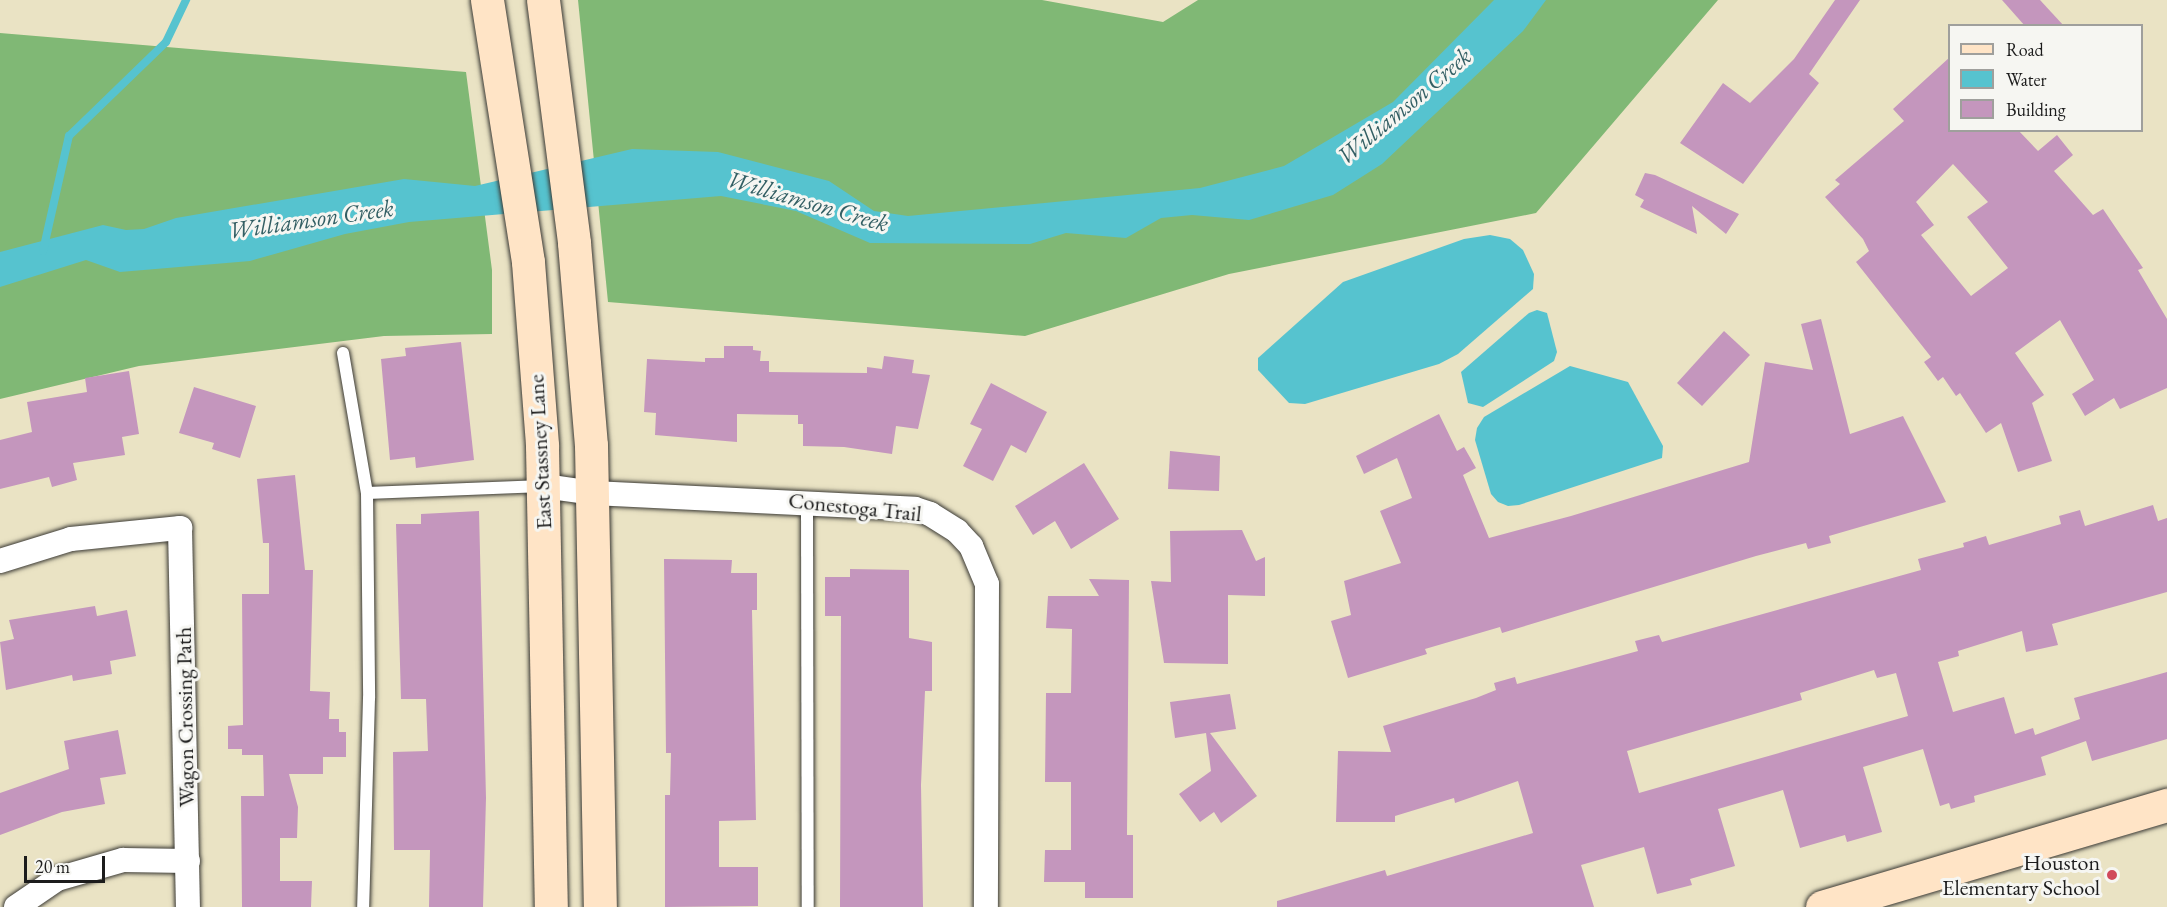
<!DOCTYPE html>
<style>
body{margin:0}
#map{position:relative;width:2167px;height:907px;overflow:hidden;background:#eae3c4;font-family:"EB Garamond",serif}
div>[style]{position:absolute}
.forest>*{inset:0;background:#80b875}
.water>*{inset:0;background:#56c3cf}
.stream>*{height:8px;margin:-4px;padding:0 4px;transform-origin:4px;border-radius:4px;background:#56c3cf}
.building>*{inset:0;background:#c496bd}
.roads{filter:drop-shadow(0 0 2px #3b3a35) drop-shadow(0 0 2px #3b3a35)}
.lane>*{height:12px;margin:-6px;padding:0 6px;transform-origin:6px;border-radius:6px;background:#fff}
.street>*{height:24px;margin:-12px;padding:0 12px;transform-origin:12px;border-radius:12px;background:#fff}
.secondary>*{height:33px;margin:-16.5px;padding:0 16.5px;transform-origin:16.5px;border-radius:16.5px;background:#ffe4c6}
.dots>*{width:16px;height:16px;translate:-50% -50%;box-sizing:border-box;border:3px solid #f6f6f2;border-radius:50%}
span{translate:-50% -50%;white-space:nowrap;text-align:center;line-height:1.15;-webkit-text-stroke:6px #f6f6f2;paint-order:stroke}
.street-label{font-size:22px;color:#1c1c1c}
.poi-label{font-size:22px;color:#1c1c1c}
.right{translate:-100% -50%;text-align:right}
.water-label{font-size:24px;color:#335f64;font-style:italic}
.legend{position:absolute;left:1948px;top:24px;width:195px;height:108px;box-sizing:border-box;background:#f6f6f2;border:2px solid #9f9f9c;margin:0;padding:8px 10px;list-style:none;font-size:18px;color:#1c1c1c}
.legend li{display:flex;align-items:center;gap:12px;height:30px}
.legend b{width:30px;border:2px solid #9f9f9c}
.scale{position:absolute;left:24px;top:856px;width:81px;height:27px;box-sizing:border-box;border:3px solid #1c1c1c;border-top:0;padding-left:8px;font-size:18px;line-height:21px;white-space:nowrap;color:#1c1c1c;-webkit-text-stroke:4px #f6f6f2;paint-order:stroke}
</style>
<div id="map">
<div class="forest">
<i style="clip-path:polygon(578px 0,1042px 0,1163px 22px,1198px 0,1718px 0,1536px 213px,1229px 274px,1025px 336px,608px 302px)"></i>
<i style="clip-path:polygon(0 33px,466px 72px,492px 270px,492px 334px,384px 336px,139px 366px,0 399px)"></i>
</div>
<div class="water">
<i style="clip-path:polygon(1494px 0,1546px 0,1523px 31px,1382px 164px,1333px 195px,1249px 220px,1192px 215px,1161px 218px,1126px 238px,1066px 233px,1030px 244px,870px 243px,796px 211px,721px 196px,409px 222px,345px 234px,250px 261px,120px 272px,86px 260px,0 287px,0 252px,103px 225px,126px 230px,144px 229px,176px 218px,404px 179px,475px 186px,632px 149px,718px 152px,829px 181px,874px 211px,908px 216px,1200px 188px,1284px 166px,1393px 102px)"></i>
<i style="clip-path:polygon(1490px 235px,1510px 239px,1523px 250px,1534px 274px,1533px 289px,1458px 354px,1439px 364px,1305px 404px,1289px 403px,1258px 370px,1258px 358px,1343px 282px,1464px 239px)"></i>
<i style="clip-path:polygon(1537px 310px,1547px 313px,1557px 352px,1554px 361px,1483px 407px,1468px 403px,1461px 372px,1529px 313px)"></i>
<i style="clip-path:polygon(1570px 366px,1628px 382px,1663px 446px,1662px 458px,1519px 505px,1508px 506px,1498px 502px,1491px 494px,1475px 440px,1477px 428px,1484px 417px)"></i>
</div>
<div class="stream">
<i style="left:43px;top:251px;width:118px;rotate:-77.3deg"></i>
<i style="left:69px;top:136px;width:135px;rotate:-44.1deg"></i>
<i style="left:166px;top:42px;width:47px;rotate:-64.5deg"></i>
</div>
<div class="building">
<i style="clip-path:polygon(1835px 0,1860px 0,1809px 74px,1819px 83px,1743px 184px,1680px 143px,1723px 83px,1750px 103px,1794px 59px)"></i>
<i style="clip-path:polygon(2002px 0,2040px 0,2064px 26px,2025px 26px)"></i>
<i style="clip-path:polygon(evenodd,1950px 57px,1950px 130px,2018px 130px,2038px 151px,2057px 135px,2073px 155px,2054px 171px,2093px 215px,2103px 209px,2143px 268px,2138px 270px,2167px 319px,2167px 388px,2120px 409px,2114px 398px,2085px 416px,2072px 394px,2094px 380px,2060px 320px,2015px 353px,2044px 395px,2032px 403px,2052px 461px,2018px 472px,2001px 423px,1986px 433px,1960px 393px,1956px 396px,1943px 377px,1938px 381px,1924px 362px,1931px 357px,1856px 262px,1869px 251px,1863px 239px,1825px 197px,1840px 184px,1835px 180px,1904px 121px,1893px 109px,1950px 57px,1953px 164px,1988px 202px,1967px 217px,2008px 268px,1971px 296px,1921px 235px,1934px 225px,1916px 202px,1953px 164px)"></i>
<i style="clip-path:polygon(1645px 173px,1655px 175px,1739px 214px,1726px 234px,1692px 206px,1697px 234px,1640px 207px,1644px 200px,1635px 195px)"></i>
<i style="clip-path:polygon(1821px 319px,1850px 434px,1903px 416px,1946px 502px,1829px 536px,1831px 543px,1808px 549px,1806px 543px,1756px 556px,1502px 633px,1500px 627px,1425px 649px,1427px 654px,1348px 678px,1331px 621px,1351px 615px,1344px 581px,1401px 563px,1380px 511px,1412px 498px,1397px 458px,1364px 474px,1356px 456px,1439px 414px,1457px 451px,1464px 447px,1476px 468px,1463px 475px,1489px 538px,1571px 516px,1749px 462px,1765px 362px,1813px 370px,1801px 324px)"></i>
<i style="clip-path:polygon(1724px 331px,1750px 355px,1702px 406px,1677px 383px)"></i>
<i style="clip-path:polygon(461px 342px,474px 460px,416px 468px,415px 457px,390px 460px,381px 359px,406px 356px,405px 348px)"></i>
<i style="clip-path:polygon(724px 346px,753px 346px,753px 350px,761px 351px,760px 361px,769px 361px,769px 372px,867px 373px,867px 367px,882px 369px,884px 356px,914px 360px,912px 373px,930px 375px,918px 429px,896px 426px,892px 454px,844px 447px,803px 446px,803px 424px,798px 424px,798px 415px,737px 414px,737px 442px,655px 435px,656px 413px,644px 412px,647px 359px,705px 362px,705px 358px,724px 358px)"></i>
<i style="clip-path:polygon(129px 371px,139px 434px,122px 437px,125px 455px,73px 463px,77px 480px,52px 487px,49px 477px,0 489px,0 440px,32px 432px,27px 402px,87px 392px,85px 378px)"></i>
<i style="clip-path:polygon(991px 383px,1047px 412px,1026px 453px,1011px 445px,993px 481px,963px 466px,982px 429px,970px 424px)"></i>
<i style="clip-path:polygon(194px 387px,256px 406px,240px 458px,212px 449px,214px 443px,179px 433px)"></i>
<i style="clip-path:polygon(1170px 451px,1220px 456px,1219px 491px,1168px 489px)"></i>
<i style="clip-path:polygon(1084px 463px,1119px 519px,1071px 549px,1055px 521px,1033px 535px,1015px 506px)"></i>
<i style="clip-path:polygon(295px 475px,305px 570px,313px 570px,310px 691px,330px 692px,329px 719px,339px 719px,339px 732px,346px 732px,346px 757px,323px 757px,323px 774px,289px 774px,298px 807px,297px 838px,280px 838px,280px 881px,312px 881px,311px 907px,242px 907px,241px 796px,264px 796px,263px 755px,242px 755px,242px 749px,228px 749px,228px 726px,243px 725px,242px 594px,269px 594px,269px 543px,263px 543px,257px 479px)"></i>
<i style="clip-path:polygon(evenodd,2153px 505px,2158px 521px,2167px 518px,2167px 592px,2052px 624px,2058px 645px,2026px 652px,2022px 631px,1958px 651px,1959px 656px,1938px 662px,1953px 712px,2004px 697px,2015px 734px,2033px 728px,2035px 735px,2080px 719px,2074px 698px,2167px 672px,2167px 739px,2092px 761px,2086px 741px,2041px 757px,2046px 775px,1974px 796px,1975px 802px,1951px 809px,1949px 803px,1940px 806px,1923px 749px,1863px 767px,1882px 832px,1847px 842px,1845px 835px,1800px 848px,1783px 790px,1718px 809px,1735px 866px,1690px 879px,1692px 885px,1657px 894px,1644px 847px,1581px 865px,1594px 907px,1277px 907px,1277px 901px,1385px 870px,1387px 876px,1533px 833px,1518px 781px,1455px 803px,1454px 798px,1395px 816px,1395px 822px,1336px 822px,1338px 751px,1391px 752px,1383px 726px,1476px 698px,1496px 690px,1494px 683px,1515px 677px,1517px 684px,1638px 651px,1635px 641px,1659px 635px,1662px 642px,1921px 570px,1918px 559px,1964px 547px,1963px 543px,1986px 536px,1989px 545px,2061px 524px,2059px 516px,2080px 510px,2085px 526px,2153px 505px,1874px 670px,1877px 678px,1896px 673px,1908px 716px,1639px 793px,1627px 751px,1802px 700px,1800px 693px,1874px 670px)"></i>
<i style="clip-path:polygon(479px 511px,486px 798px,483px 907px,429px 907px,430px 850px,394px 850px,393px 752px,428px 751px,426px 699px,401px 699px,396px 524px,421px 524px,421px 514px)"></i>
<i style="clip-path:polygon(1242px 530px,1256px 561px,1265px 557px,1265px 596px,1228px 595px,1228px 664px,1164px 663px,1151px 581px,1171px 582px,1170px 531px)"></i>
<i style="clip-path:polygon(664px 559px,732px 560px,731px 573px,757px 573px,757px 610px,752px 610px,756px 820px,719px 821px,719px 867px,758px 867px,758px 906px,665px 907px,665px 795px,670px 795px,671px 753px,666px 753px)"></i>
<i style="clip-path:polygon(850px 569px,909px 570px,909px 638px,932px 642px,932px 691px,925px 691px,921px 785px,923px 907px,840px 907px,841px 616px,825px 616px,825px 577px,850px 577px)"></i>
<i style="clip-path:polygon(1089px 579px,1129px 580px,1127px 835px,1133px 835px,1133px 898px,1085px 898px,1085px 882px,1044px 882px,1045px 850px,1071px 850px,1071px 782px,1045px 782px,1046px 693px,1071px 693px,1072px 629px,1046px 628px,1048px 596px,1099px 596px)"></i>
<i style="clip-path:polygon(95px 606px,97px 616px,127px 610px,136px 656px,110px 661px,112px 674px,73px 681px,72px 675px,6px 690px,0 642px,14px 639px,9px 620px)"></i>
<i style="clip-path:polygon(1230px 694px,1236px 729px,1210px 733px,1257px 796px,1221px 823px,1214px 812px,1200px 822px,1179px 794px,1211px 771px,1206px 733px,1175px 738px,1170px 702px)"></i>
<i style="clip-path:polygon(118px 730px,126px 774px,100px 778px,105px 804px,62px 812px,0 835px,0 793px,69px 769px,64px 741px)"></i>
</div>
<div class="roads">
<div class="lane">
<i style="left:343px;top:353px;width:142px;rotate:80.3deg"></i>
<i style="left:367px;top:493px;width:205px;rotate:89.4deg"></i>
<i style="left:369px;top:698px;width:209px;rotate:91.6deg"></i>
<i style="left:367px;top:493px;width:176px;rotate:-2.3deg"></i>
<i style="left:807px;top:501px;width:406px;rotate:89.9deg"></i>
</div>
<div class="street">
<i style="left:544px;top:486px;width:49px;rotate:8.1deg"></i>
<i style="left:593px;top:493px;width:322px;rotate:2.8deg"></i>
<i style="left:915px;top:509px;width:16px;rotate:18deg"></i>
<i style="left:930px;top:514px;width:32px;rotate:32deg"></i>
<i style="left:957px;top:531px;width:21px;rotate:47deg"></i>
<i style="left:971px;top:546px;width:41px;rotate:67.2deg"></i>
<i style="left:987px;top:584px;width:323px;rotate:90.2deg"></i>
<i style="left:0;top:561px;width:74px;rotate:-17.2deg"></i>
<i style="left:71px;top:539px;width:110px;rotate:-5.8deg"></i>
<i style="left:180px;top:528px;width:379px;rotate:88.8deg"></i>
<i style="left:16px;top:907px;width:50px;rotate:-34.3deg"></i>
<i style="left:57px;top:879px;width:69px;rotate:-16.1deg"></i>
<i style="left:123px;top:860px;width:65px;rotate:0.9deg"></i>
</div>
<div class="secondary">
<i style="left:487px;top:0;width:265px;rotate:81.1deg"></i>
<i style="left:528px;top:262px;width:185px;rotate:85.6deg"></i>
<i style="left:542px;top:446px;width:461px;rotate:88.9deg"></i>
<i style="left:543px;top:0;width:245px;rotate:82.7deg"></i>
<i style="left:574px;top:243px;width:203px;rotate:85.2deg"></i>
<i style="left:591px;top:445px;width:462px;rotate:88.9deg"></i>
<i style="left:1822px;top:907px;width:360px;rotate:-16.5deg"></i>
</div>
</div>
<div class="dots">
<i style="left:2112px;top:875px;background:#d1495b"></i>
</div>
<div class="street-label">
<span style="left:540px;top:452px;rotate:-93deg">East Stassney Lane</span>
<span style="left:855px;top:507px;rotate:6deg">Conestoga Trail</span>
<span style="left:185px;top:717px;rotate:-91deg">Wagon Crossing Path</span>
</div>
<div class="poi-label">
<span class="right" style="left:2100px;top:875px">Houston<br>Elementary School</span>
</div>
<div class="water-label">
<span style="left:1404px;top:106px;rotate:-40deg">Williamson Creek</span>
<span style="left:808px;top:201px;rotate:16deg">Williamson Creek</span>
<span style="left:311px;top:219px;rotate:-8deg">Williamson Creek</span>
</div>
<ul class="legend">
<li><b style="height:8px;background:#ffe4c6"></b>Road</li>
<li><b style="height:16px;background:#56c3cf"></b>Water</li>
<li><b style="height:16px;background:#c496bd"></b>Building</li>
</ul>
<div class="scale">20 m</div>
</div>
